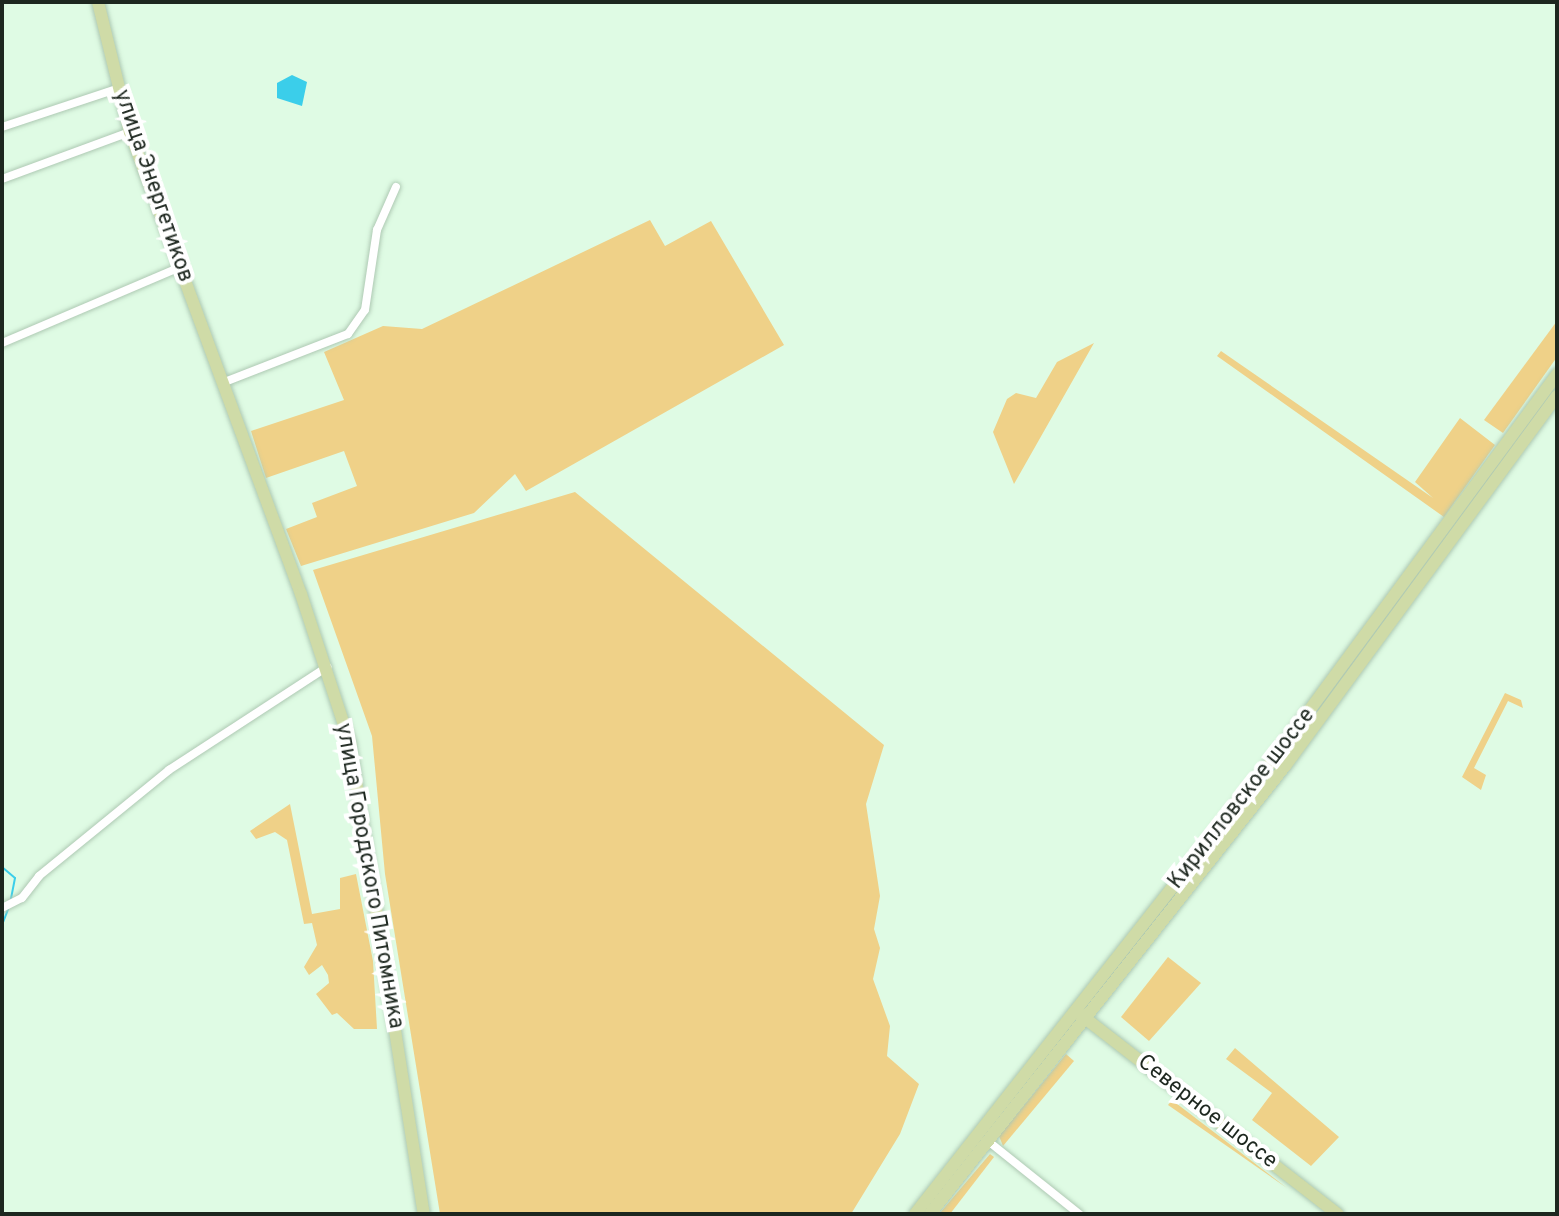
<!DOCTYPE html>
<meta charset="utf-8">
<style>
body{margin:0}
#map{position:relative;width:1559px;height:1216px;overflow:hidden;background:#dffbe4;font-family:Overpass,sans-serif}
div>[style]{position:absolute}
.green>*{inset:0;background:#efd188}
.water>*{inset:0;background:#3bceea}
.stream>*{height:2px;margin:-1px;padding:0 1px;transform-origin:1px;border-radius:1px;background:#3bceea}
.roads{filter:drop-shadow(0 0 2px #aec9b3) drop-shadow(0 0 2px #aec9b3)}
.minor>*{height:8px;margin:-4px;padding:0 4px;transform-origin:4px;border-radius:4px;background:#fff}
.primary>*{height:12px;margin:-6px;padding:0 6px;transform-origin:6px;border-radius:6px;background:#cfdba7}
span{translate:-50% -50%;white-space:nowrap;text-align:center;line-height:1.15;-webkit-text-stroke:8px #fff;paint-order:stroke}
.street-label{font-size:22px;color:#1d271f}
.frame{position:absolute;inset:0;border:4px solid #1d271f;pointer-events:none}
</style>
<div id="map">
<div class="green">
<i style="clip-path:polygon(650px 220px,665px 246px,711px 221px,784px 345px,526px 491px,515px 474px,474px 513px,301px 566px,286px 529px,317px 517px,312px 503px,357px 486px,344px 451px,266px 478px,251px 431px,344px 400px,324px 352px,383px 326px,422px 329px)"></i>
<i style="clip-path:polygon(1557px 321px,1557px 357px,1503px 433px,1484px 420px)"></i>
<i style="clip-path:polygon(1094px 343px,1014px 484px,993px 432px,1007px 399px,1016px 393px,1036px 398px,1057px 362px)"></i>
<i style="clip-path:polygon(1221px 351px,1433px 498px,1415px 482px,1460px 418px,1495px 445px,1444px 517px,1217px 356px)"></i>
<i style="clip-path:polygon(575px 492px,884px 745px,866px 804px,880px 896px,874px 929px,880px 948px,873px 979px,890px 1026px,887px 1056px,919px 1084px,900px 1134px,851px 1214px,440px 1214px,385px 874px,372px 736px,313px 570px)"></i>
<i style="clip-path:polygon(1505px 693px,1521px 700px,1523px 708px,1508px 701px,1474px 768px,1486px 775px,1481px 790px,1462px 777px)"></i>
<i style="clip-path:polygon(290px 804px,312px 914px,340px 909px,340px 878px,356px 874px,373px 961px,377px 1029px,354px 1029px,337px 1013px,332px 1015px,316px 994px,329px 983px,328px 975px,322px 965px,309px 975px,304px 967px,317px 945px,312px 923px,304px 924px,287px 840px,275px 832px,256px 839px,250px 831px)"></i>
<i style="clip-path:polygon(1168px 957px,1201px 983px,1149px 1041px,1121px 1017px)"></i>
<i style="clip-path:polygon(1235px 1048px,1339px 1137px,1311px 1166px,1252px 1120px,1272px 1093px,1226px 1059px)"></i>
<i style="clip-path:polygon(1066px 1054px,1074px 1061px,1003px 1146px,999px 1136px)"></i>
<i style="clip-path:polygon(1172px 1100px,1287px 1188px,1168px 1105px)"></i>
<i style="clip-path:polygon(990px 1154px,994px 1157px,950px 1214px,939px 1214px)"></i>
</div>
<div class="water">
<i style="clip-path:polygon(292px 75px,307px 82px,302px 106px,277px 98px,277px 83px)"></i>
</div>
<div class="stream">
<i style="left:2px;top:867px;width:17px;rotate:40deg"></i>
<i style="left:15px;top:878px;width:21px;rotate:101deg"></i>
<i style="left:2px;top:925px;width:17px;rotate:-69deg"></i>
</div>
<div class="roads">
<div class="minor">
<i style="left:2px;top:127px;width:123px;rotate:-18.4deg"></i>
<i style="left:2px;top:179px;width:136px;rotate:-20.2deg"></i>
<i style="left:2px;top:343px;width:194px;rotate:-23.1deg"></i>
<i style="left:222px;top:383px;width:135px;rotate:-21.3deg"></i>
<i style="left:348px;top:334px;width:29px;rotate:-55deg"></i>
<i style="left:365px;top:310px;width:81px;rotate:-81.5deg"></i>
<i style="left:377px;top:230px;width:47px;rotate:-66.2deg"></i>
<i style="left:2px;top:908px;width:22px;rotate:-27deg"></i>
<i style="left:22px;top:898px;width:28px;rotate:-52deg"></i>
<i style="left:39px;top:876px;width:168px;rotate:-39.2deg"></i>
<i style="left:169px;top:770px;width:189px;rotate:-33.1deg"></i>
<i style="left:988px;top:1141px;width:117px;rotate:38.7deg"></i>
</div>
<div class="primary">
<i style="left:98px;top:2px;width:134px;rotate:76.2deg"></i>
<i style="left:130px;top:132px;width:493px;rotate:69.7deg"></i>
<i style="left:301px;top:594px;width:157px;rotate:71.8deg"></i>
<i style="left:350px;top:743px;width:477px;rotate:81.1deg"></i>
<i style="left:1081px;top:1015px;width:325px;rotate:37.8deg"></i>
<i style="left:915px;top:1214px;width:577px;rotate:-51.76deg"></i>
<i style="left:1272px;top:761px;width:481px;rotate:-53.6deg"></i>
<i style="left:930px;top:1214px;width:572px;rotate:-51.61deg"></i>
<i style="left:1285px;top:766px;width:459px;rotate:-53.7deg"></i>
</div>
</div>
<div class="street-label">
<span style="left:153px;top:186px;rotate:71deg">улица Энергетиков</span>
<span style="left:1242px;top:799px;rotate:-52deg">Кирилловское шоссе</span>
<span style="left:369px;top:876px;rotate:80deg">улица Городского Питомника</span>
<span style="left:1207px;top:1112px;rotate:38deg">Северное шоссе</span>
</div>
<div class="frame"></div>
</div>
